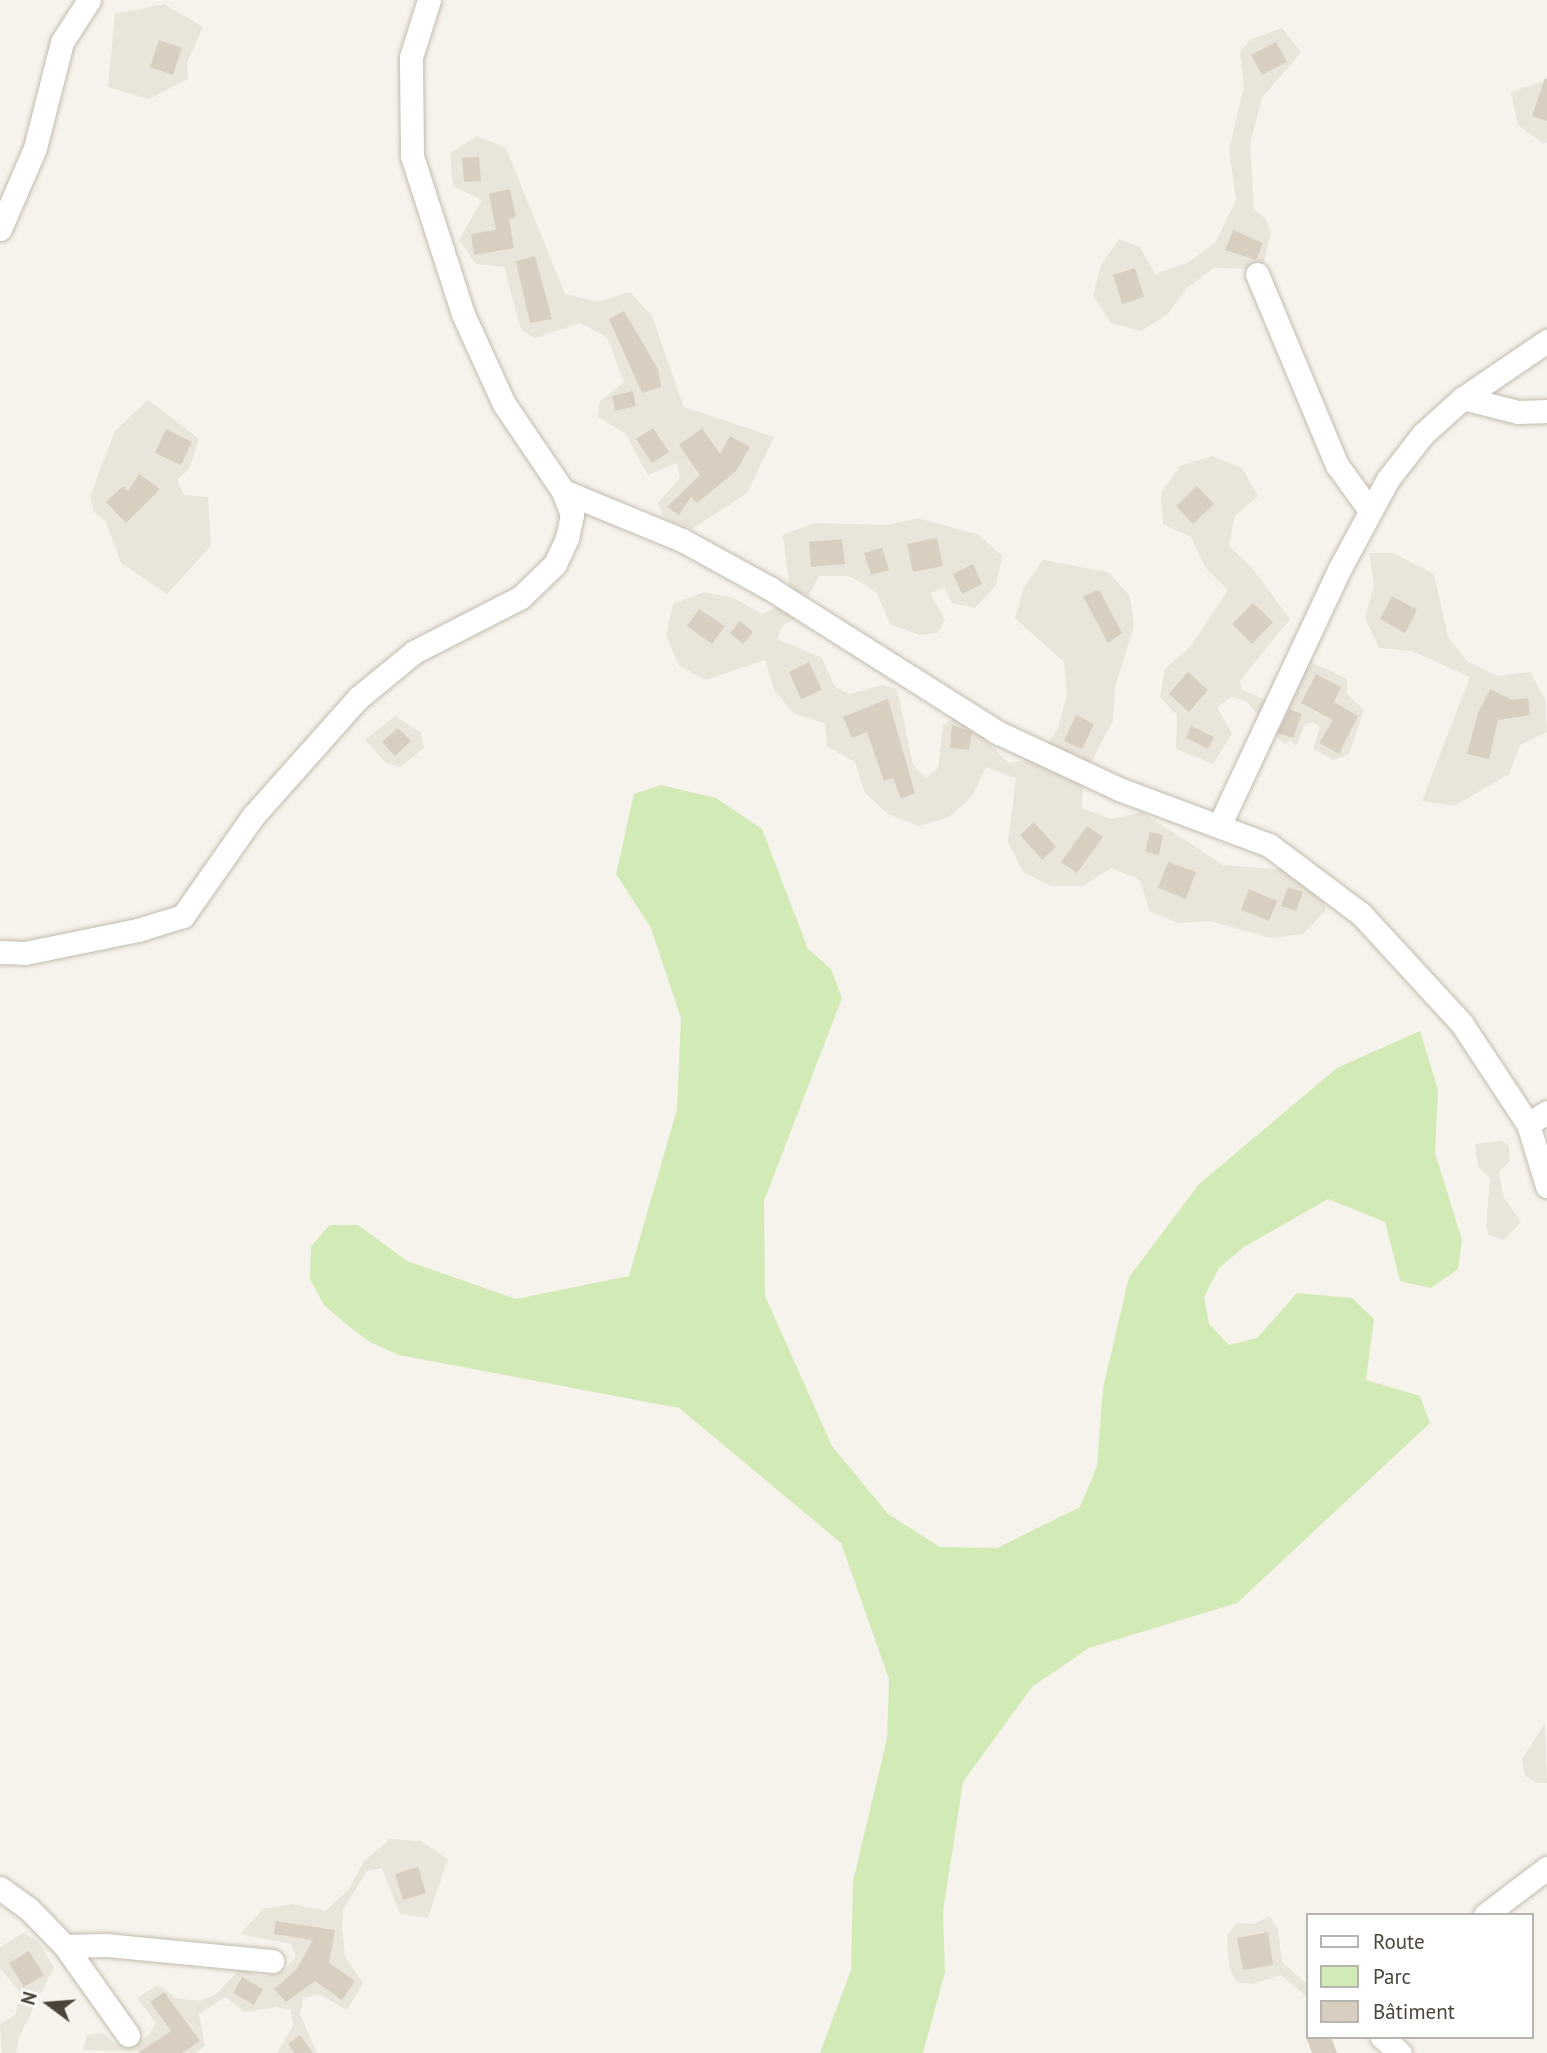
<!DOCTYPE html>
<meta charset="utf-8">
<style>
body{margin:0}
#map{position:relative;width:1547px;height:2053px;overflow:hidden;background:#f6f3ec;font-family:"PT Sans",sans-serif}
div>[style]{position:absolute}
.residential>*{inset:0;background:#eae5da}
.green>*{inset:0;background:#d2eab5}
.building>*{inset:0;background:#d8cfc1}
.roads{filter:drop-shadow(0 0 2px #c2bbae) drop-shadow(0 0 2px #c2bbae)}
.minor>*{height:23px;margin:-11.5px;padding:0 11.5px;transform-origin:11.5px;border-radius:11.5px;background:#fff}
span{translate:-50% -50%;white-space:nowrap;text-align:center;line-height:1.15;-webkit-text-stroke:5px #fff;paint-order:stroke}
.legend{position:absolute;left:1306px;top:1913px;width:228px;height:126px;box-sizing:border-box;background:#fff;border:2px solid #b7b4b0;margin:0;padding:9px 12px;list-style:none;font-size:21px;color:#4b4439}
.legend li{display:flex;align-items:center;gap:14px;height:35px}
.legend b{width:35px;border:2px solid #b7b4b0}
.north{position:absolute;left:14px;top:1969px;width:70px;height:70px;-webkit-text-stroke:5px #fff;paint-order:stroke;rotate:286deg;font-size:19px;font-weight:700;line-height:28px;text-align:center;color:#4b4439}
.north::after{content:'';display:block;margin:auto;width:24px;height:32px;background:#4b4439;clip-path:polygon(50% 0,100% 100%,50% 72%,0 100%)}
</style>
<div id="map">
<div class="residential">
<i style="clip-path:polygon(164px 4px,203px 27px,187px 63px,188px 79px,149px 99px,108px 87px,115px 14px)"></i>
<i style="clip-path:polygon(1282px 28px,1301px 52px,1262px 98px,1250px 144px,1254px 209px,1266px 219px,1271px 234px,1262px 269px,1214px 268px,1187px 288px,1167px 315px,1141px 331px,1111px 323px,1093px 295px,1101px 265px,1119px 239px,1140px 247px,1155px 274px,1187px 263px,1215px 243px,1236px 200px,1229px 150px,1244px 86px,1240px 52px,1250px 40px)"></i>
<i style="clip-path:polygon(1547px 80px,1547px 142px,1544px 144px,1518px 125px,1511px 92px)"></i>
<i style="clip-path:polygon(477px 136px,506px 148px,565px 294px,598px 302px,630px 292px,652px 316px,684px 407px,774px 437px,747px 493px,692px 529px,664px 518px,658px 503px,680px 478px,677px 463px,648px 475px,625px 433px,598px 417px,600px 401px,624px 382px,607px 337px,580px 323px,535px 338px,521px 330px,504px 267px,476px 264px,459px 240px,482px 200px,453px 186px,450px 153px)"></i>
<i style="clip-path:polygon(148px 400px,199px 439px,189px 469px,177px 480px,184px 495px,208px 497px,211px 546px,167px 594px,121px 563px,106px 522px,94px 512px,90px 496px,115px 431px)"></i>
<i style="clip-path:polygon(1212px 456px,1242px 468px,1258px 496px,1235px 516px,1229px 546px,1252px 568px,1290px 619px,1240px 681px,1241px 689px,1270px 702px,1294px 692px,1311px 662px,1347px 679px,1347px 694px,1364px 710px,1349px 754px,1334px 760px,1313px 749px,1320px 727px,1313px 722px,1305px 724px,1296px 746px,1291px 741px,1284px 744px,1246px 701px,1231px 697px,1217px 707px,1232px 734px,1213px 764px,1176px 749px,1177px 715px,1160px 697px,1165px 669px,1191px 646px,1228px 590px,1205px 567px,1191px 537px,1163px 524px,1161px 493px,1180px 466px)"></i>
<i style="clip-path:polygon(918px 518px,979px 535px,1002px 556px,996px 585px,975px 608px,952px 603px,945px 588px,930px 593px,945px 620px,938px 633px,920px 635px,890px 624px,877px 593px,864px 584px,849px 576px,819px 576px,797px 618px,783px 625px,777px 639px,822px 658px,835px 687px,849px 694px,882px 685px,897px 689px,913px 765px,926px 778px,938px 768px,943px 725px,954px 718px,977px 723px,986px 741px,1009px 763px,1040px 757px,1058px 728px,1067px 695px,1064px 662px,1015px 618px,1024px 587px,1043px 560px,1108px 572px,1130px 596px,1134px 626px,1115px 687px,1113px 721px,1083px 777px,1082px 808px,1111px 819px,1142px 812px,1223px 865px,1289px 870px,1320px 879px,1326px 910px,1303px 934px,1270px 938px,1211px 921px,1179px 923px,1150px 912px,1140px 880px,1111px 868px,1083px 886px,1051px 886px,1023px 872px,1008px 842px,1016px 778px,986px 767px,972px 796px,949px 817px,919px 826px,888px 814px,865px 793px,855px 762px,827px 746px,825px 723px,794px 714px,774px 690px,765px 660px,706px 680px,679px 666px,666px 635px,673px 604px,704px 592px,734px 598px,762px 614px,791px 601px,783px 535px,814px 523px,887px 525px)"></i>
<i style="clip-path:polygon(1369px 553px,1393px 553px,1434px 574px,1448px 637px,1468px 662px,1498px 676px,1530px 672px,1545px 699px,1547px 732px,1520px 745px,1509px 774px,1454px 806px,1422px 801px,1470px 677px,1412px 651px,1379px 648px,1365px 618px,1374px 585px)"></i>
<i style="clip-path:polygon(395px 716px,421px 733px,424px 748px,400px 767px,386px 763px,365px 740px)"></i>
<i style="clip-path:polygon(1501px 1141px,1509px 1145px,1510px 1161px,1499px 1172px,1503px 1196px,1521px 1222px,1504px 1240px,1489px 1235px,1486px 1227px,1490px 1178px,1478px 1167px,1475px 1144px)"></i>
<i style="clip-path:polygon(1545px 1723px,1547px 1783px,1538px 1783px,1525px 1776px,1522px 1759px)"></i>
<i style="clip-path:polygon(390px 1839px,421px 1841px,448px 1859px,428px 1918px,400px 1914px,382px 1868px,367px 1871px,343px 1910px,342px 1927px,345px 1957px,363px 1983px,347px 2010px,319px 1994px,303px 1998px,300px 2014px,317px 2053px,277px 2053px,293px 2026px,291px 2010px,276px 2007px,245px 2012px,225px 1997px,199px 2014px,205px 2046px,196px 2053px,83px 2050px,87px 2035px,103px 2033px,116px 2045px,147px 2037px,156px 2023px,137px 1998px,158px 1985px,176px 1998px,200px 2001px,216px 1994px,240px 1969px,262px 1977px,284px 1970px,296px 1957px,291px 1944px,240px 1934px,263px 1909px,293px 1904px,326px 1911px,349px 1889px,364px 1861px)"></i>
<i style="clip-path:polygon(1270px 1916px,1278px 1930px,1282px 1962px,1307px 1984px,1307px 1997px,1281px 1975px,1251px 1984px,1236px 1982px,1229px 1967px,1227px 1935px,1237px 1923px,1254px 1924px)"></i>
<i style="clip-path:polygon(23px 1933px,37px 1940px,54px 1967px,19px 2037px,16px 2053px,2px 2053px,0 2024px,16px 2014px,19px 1991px,0 1968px,0 1947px)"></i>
</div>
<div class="green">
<i style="clip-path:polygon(661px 785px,716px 798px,762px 829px,808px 949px,831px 969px,842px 998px,764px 1201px,765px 1296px,832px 1446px,888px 1514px,940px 1547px,997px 1548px,1080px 1507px,1097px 1466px,1103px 1388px,1129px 1277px,1199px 1184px,1337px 1068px,1420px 1031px,1438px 1090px,1435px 1153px,1462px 1240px,1458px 1269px,1431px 1288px,1400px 1281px,1385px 1222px,1328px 1199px,1244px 1247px,1219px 1268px,1204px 1297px,1209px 1324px,1229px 1345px,1257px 1338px,1297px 1293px,1352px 1298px,1374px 1319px,1366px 1380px,1420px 1396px,1430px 1423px,1237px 1603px,1089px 1648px,1032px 1687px,963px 1782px,943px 1911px,945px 1972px,923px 2053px,820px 2053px,851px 1970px,853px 1881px,887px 1739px,889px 1679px,841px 1543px,679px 1408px,399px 1355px,370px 1342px,347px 1325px,324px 1305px,310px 1279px,311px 1246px,330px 1225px,358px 1225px,407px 1261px,516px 1299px,629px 1276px,677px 1109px,681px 1018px,651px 928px,616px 874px,634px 794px)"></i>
</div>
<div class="building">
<i style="clip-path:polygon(159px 40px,182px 48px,173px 75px,150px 67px)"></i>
<i style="clip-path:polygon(1276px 42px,1287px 62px,1262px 75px,1251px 55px)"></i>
<i style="clip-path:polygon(1545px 78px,1547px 79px,1547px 121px,1532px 116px)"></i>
<i style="clip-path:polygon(479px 157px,481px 181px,464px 182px,462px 158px)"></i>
<i style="clip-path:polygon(510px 189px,516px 217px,509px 219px,514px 248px,474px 255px,471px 234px,496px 230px,489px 194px)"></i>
<i style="clip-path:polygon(1233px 230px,1263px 243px,1256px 260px,1225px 250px)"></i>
<i style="clip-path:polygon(535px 256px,552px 319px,530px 323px,516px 261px)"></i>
<i style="clip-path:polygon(1135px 268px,1144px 297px,1122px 304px,1113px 275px)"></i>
<i style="clip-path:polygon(624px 311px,658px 369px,661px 387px,642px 393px,609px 319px)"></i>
<i style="clip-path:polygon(633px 391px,636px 406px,615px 411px,612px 396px)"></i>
<i style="clip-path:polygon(653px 428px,669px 452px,652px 463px,636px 439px)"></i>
<i style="clip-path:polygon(702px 428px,720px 454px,730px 436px,750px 447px,736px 471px,697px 503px,691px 497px,679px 515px,667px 507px,700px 475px,679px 445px)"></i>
<i style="clip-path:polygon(166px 429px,192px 442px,181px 465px,155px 453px)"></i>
<i style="clip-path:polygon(139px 474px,160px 489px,126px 523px,106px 502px,123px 486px,128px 491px)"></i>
<i style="clip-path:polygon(1197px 486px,1214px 504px,1193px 524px,1176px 506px)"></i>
<i style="clip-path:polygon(937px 538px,943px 566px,913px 572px,907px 544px)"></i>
<i style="clip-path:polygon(842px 539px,845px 564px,811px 567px,809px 542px)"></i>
<i style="clip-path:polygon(882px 548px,889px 570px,871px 575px,864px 553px)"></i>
<i style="clip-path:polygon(973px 564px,982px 584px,962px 594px,953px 574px)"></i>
<i style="clip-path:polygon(1099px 590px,1122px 633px,1108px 643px,1083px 596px)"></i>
<i style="clip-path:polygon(1392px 596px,1417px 610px,1405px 633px,1380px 619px)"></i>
<i style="clip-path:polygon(1253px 603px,1273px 622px,1252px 644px,1232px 624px)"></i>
<i style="clip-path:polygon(699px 609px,725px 626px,712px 644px,687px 626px)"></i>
<i style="clip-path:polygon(740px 621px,753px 632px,743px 644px,730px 633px)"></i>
<i style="clip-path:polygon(809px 662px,822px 690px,801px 699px,789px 672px)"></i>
<i style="clip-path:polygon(1188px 672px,1208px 690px,1189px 712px,1169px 694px)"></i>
<i style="clip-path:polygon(1316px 674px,1341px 687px,1334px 702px,1358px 716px,1339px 754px,1319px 743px,1333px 720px,1301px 703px)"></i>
<i style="clip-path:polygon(1490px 689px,1512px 700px,1528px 698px,1530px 715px,1498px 720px,1489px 759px,1467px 754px,1478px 713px)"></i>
<i style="clip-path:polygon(888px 699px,915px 793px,901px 799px,893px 778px,884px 781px,867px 732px,852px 738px,843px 717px)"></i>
<i style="clip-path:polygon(1289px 709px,1302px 714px,1293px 738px,1278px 733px)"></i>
<i style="clip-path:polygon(1076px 715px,1094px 724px,1082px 749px,1064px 741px)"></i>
<i style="clip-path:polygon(952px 725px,972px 732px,969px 750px,950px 748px)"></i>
<i style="clip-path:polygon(1191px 726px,1214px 737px,1208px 749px,1186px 738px)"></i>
<i style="clip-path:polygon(398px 728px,411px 741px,395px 756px,382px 742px)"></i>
<i style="clip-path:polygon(1034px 822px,1056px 847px,1042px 860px,1020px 835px)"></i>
<i style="clip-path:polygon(1087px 826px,1103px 837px,1077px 873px,1061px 862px)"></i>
<i style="clip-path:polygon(1150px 832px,1163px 835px,1159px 855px,1145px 852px)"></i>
<i style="clip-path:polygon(1168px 862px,1196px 872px,1186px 899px,1158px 888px)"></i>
<i style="clip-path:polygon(1288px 887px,1303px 892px,1296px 911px,1281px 906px)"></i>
<i style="clip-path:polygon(1249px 889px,1277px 901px,1269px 921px,1241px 910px)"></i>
<i style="clip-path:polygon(418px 1867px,426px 1893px,403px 1900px,395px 1874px)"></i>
<i style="clip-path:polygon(276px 1921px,335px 1930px,329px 1963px,355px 1981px,342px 2000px,315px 1981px,286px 2002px,274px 1989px,296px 1970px,313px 1940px,274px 1934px)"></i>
<i style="clip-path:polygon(1268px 1932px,1273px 1965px,1243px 1970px,1237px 1938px)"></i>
<i style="clip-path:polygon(29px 1951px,44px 1975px,24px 1987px,9px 1963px)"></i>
<i style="clip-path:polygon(242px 1977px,263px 1989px,254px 2005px,233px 1993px)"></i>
<i style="clip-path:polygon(164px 1992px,200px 2041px,182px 2053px,138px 2053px,171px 2031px,150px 2002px)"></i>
<i style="clip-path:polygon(300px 2035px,313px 2053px,294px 2053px,288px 2044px)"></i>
<i style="clip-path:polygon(1306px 2037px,1331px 2037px,1337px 2053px,1312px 2053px)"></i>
</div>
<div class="roads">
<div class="minor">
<i style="left:0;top:229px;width:88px;rotate:-66.6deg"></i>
<i style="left:35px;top:148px;width:109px;rotate:-75.7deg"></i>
<i style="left:62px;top:42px;width:50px;rotate:-57.3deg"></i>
<i style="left:1257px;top:274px;width:207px;rotate:67.3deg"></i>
<i style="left:1337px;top:465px;width:54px;rotate:54deg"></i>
<i style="left:1463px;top:398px;width:57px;rotate:14.3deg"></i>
<i style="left:1518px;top:412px;width:29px;rotate:-2deg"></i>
<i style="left:563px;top:491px;width:129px;rotate:22.4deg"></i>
<i style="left:682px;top:540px;width:102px;rotate:28.8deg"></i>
<i style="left:771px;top:589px;width:270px;rotate:32.3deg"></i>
<i style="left:999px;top:733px;width:132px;rotate:25deg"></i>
<i style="left:1119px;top:789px;width:160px;rotate:20.5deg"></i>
<i style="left:1269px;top:845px;width:115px;rotate:36.9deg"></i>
<i style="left:1361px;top:914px;width:149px;rotate:47.4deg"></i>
<i style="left:1462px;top:1024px;width:120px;rotate:56.6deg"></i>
<i style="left:1528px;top:1124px;width:65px;rotate:73deg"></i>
<i style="left:1220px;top:824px;width:283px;rotate:-64.9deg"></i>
<i style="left:1340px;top:568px;width:101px;rotate:-61.7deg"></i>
<i style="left:1388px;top:479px;width:57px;rotate:-52.1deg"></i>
<i style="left:1423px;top:434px;width:54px;rotate:-42deg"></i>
<i style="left:1463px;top:398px;width:102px;rotate:-34.2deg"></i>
<i style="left:0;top:952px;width:25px;rotate:2deg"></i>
<i style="left:25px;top:953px;width:115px;rotate:-11.5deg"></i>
<i style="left:138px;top:930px;width:47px;rotate:-17.3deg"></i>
<i style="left:183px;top:916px;width:122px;rotate:-55deg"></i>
<i style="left:253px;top:816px;width:158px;rotate:-48.3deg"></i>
<i style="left:358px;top:698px;width:72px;rotate:-39.4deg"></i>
<i style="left:414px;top:652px;width:120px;rotate:-27.2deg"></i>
<i style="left:521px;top:597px;width:47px;rotate:-44.1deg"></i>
<i style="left:555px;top:564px;width:29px;rotate:-65deg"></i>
<i style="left:567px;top:538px;width:24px;rotate:-78deg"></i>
<i style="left:572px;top:515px;width:26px;rotate:-111deg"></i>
<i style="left:563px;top:491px;width:105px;rotate:-124.1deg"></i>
<i style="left:504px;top:404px;width:99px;rotate:-114.5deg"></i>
<i style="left:463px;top:314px;width:166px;rotate:-107.9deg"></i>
<i style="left:412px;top:156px;width:99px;rotate:-90.6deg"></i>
<i style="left:411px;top:57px;width:60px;rotate:-72.5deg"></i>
<i style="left:1528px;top:1124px;width:22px;rotate:-32deg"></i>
<i style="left:0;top:1888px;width:34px;rotate:36deg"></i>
<i style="left:28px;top:1908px;width:53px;rotate:45.8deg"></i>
<i style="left:65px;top:1946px;width:109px;rotate:54.7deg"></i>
<i style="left:1485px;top:1915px;width:78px;rotate:-37.2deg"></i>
<i style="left:65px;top:1946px;width:41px;rotate:-1.4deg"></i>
<i style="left:106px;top:1945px;width:167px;rotate:5.5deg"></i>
<i style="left:1382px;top:2037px;width:24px;rotate:42deg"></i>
</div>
</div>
<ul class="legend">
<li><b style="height:9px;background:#fff"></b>Route</li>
<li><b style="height:19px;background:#d2eab5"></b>Parc</li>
<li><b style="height:19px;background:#d8cfc1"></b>Bâtiment</li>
</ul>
<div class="north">N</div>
</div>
